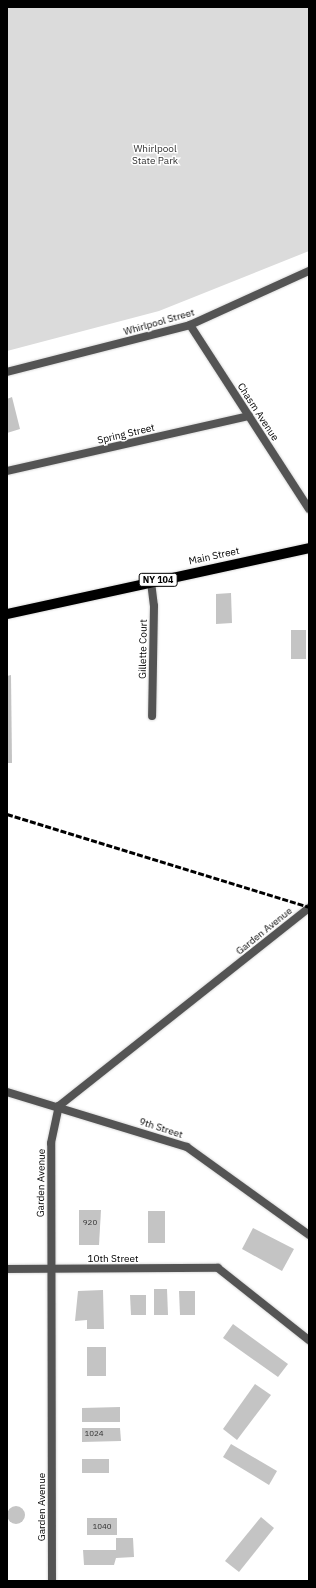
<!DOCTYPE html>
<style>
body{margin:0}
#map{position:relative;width:316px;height:1588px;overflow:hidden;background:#fff;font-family:"IBM Plex Sans",sans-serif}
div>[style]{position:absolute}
.green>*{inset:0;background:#dbdbdb}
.building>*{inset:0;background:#c4c4c4}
.round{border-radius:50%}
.roads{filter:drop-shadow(0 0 1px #dbdbdb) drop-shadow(0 0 1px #dbdbdb)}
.minor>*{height:8px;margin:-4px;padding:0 4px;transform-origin:4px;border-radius:4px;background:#545454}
.tertiary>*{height:8px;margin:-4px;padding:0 4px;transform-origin:4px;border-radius:4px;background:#545454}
.primary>*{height:10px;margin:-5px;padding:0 5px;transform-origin:5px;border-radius:5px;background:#000}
.rail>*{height:3px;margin-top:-1.5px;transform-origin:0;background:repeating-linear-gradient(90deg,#000 0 6px,transparent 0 8px)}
span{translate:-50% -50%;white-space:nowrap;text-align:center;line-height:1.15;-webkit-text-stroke:3px #fff;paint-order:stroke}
.number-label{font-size:8px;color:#313131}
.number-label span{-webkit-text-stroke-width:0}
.shield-label span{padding:1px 3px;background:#fff;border:1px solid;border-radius:3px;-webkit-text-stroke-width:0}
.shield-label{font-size:9px;color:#000;font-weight:700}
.park-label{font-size:10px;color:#323232}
.street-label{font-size:10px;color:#000}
.frame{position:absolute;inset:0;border:8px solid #000;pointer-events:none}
</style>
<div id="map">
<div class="green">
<i style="clip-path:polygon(7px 7px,309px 7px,309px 251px,159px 311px,7px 351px)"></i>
</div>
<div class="building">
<i style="clip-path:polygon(12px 397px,20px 429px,7px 433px,7px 399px)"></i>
<i style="clip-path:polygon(231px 593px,232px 623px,216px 624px,216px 594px)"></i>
<i style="clip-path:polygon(291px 630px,306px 630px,306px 659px,291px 659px)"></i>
<i style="clip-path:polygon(11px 675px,12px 763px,7px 763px,7px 676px)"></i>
<i style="clip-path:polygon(79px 1210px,101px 1210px,99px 1245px,79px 1245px)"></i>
<i style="clip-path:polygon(148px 1211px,165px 1211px,165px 1243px,148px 1243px)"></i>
<i style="clip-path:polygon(253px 1228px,294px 1249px,282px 1271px,242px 1249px)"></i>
<i style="clip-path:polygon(154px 1289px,167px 1289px,168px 1315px,154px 1315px)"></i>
<i style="clip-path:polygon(103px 1290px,104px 1329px,87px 1329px,87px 1320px,75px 1321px,78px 1291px)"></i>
<i style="clip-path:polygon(179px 1291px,195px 1291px,195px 1315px,180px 1315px)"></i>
<i style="clip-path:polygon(130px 1295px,146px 1295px,146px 1315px,131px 1315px)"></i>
<i style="clip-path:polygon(233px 1324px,288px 1364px,278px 1377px,223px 1338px)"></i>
<i style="clip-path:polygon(87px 1347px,106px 1347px,106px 1376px,87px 1376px)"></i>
<i style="clip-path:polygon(255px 1384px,271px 1395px,237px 1440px,223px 1429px)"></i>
<i style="clip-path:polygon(120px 1407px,120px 1422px,82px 1422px,82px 1408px)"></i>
<i style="clip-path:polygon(82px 1428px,120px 1428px,121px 1441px,82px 1442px)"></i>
<i style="clip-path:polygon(231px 1444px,277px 1471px,269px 1485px,223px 1457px)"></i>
<i style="clip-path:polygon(82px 1459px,109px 1459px,109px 1473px,82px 1473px)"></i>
<i class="round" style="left:7px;top:1506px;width:18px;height:18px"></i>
<i style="clip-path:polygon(261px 1517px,274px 1528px,239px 1572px,225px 1561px)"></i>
<i style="clip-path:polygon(87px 1518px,117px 1518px,117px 1535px,87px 1535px)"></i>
<i style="clip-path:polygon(116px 1538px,133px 1538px,134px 1557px,116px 1558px,114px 1565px,84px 1565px,83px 1550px,116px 1550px)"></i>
</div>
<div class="roads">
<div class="minor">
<i style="left:190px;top:325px;width:219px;rotate:57.1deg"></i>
<i style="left:7px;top:471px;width:248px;rotate:-12.8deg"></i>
<i style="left:151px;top:582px;width:24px;rotate:83deg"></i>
<i style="left:154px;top:606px;width:110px;rotate:91deg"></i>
<i style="left:7px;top:1092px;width:188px;rotate:17deg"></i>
<i style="left:187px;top:1147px;width:150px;rotate:35.8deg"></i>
<i style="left:7px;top:1269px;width:211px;rotate:-0.3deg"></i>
<i style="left:218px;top:1268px;width:116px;rotate:38.4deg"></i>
<i style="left:52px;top:1581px;width:438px;rotate:-90.1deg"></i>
<i style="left:51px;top:1143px;width:38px;rotate:-78deg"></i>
<i style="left:59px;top:1106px;width:319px;rotate:-38.4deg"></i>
</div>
<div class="tertiary">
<i style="left:7px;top:372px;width:189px;rotate:-14.4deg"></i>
<i style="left:190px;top:325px;width:131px;rotate:-24.4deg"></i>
</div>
<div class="primary">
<i style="left:7px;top:614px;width:309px;rotate:-12.3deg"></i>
</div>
</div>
<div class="rail">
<i style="left:7px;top:814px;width:316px;rotate:17.1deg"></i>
</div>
<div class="number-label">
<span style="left:90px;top:1223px">920</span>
<span style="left:94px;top:1434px">1024</span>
<span style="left:102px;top:1527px">1040</span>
</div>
<div class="shield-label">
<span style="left:158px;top:580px">NY 104</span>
</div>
<div class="park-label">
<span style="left:155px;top:154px">Whirlpool<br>State Park</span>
</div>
<div class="street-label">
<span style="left:159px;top:322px;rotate:-16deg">Whirlpool Street</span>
<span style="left:258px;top:412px;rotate:57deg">Chasm Avenue</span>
<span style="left:126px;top:434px;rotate:-13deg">Spring Street</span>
<span style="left:214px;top:556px;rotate:-12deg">Main Street</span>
<span style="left:143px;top:649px;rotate:-89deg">Gillette Court</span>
<span style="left:264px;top:931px;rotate:-39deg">Garden Avenue</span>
<span style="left:161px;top:1128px;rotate:18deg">9th Street</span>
<span style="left:41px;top:1183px;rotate:-89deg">Garden Avenue</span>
<span style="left:113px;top:1259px">10th Street</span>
<span style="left:42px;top:1507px;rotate:-90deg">Garden Avenue</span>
</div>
<div class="frame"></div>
</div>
